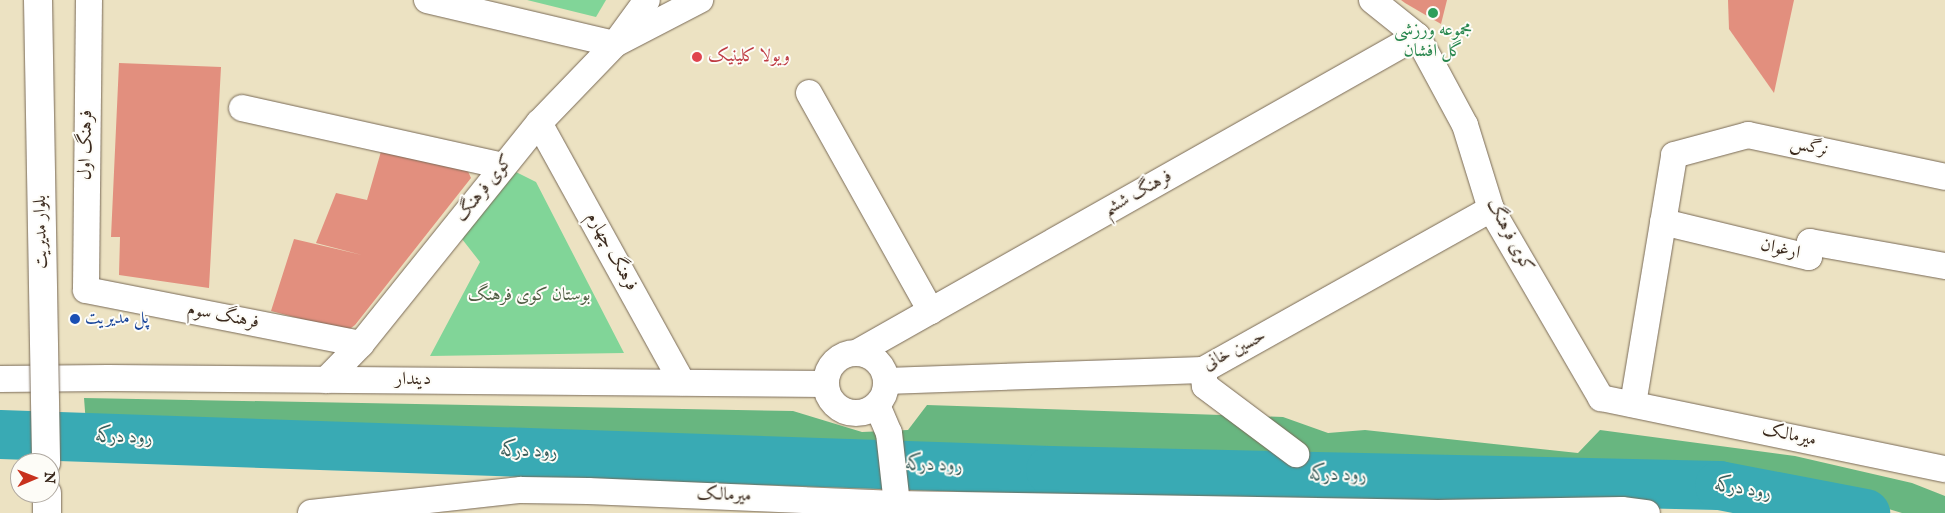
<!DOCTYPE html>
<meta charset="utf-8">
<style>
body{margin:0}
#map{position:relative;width:1945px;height:513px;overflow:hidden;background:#ece2c2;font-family:"IM FELL English",Amiri,serif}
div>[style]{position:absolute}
.green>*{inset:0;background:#81d598}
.forest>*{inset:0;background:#68b680}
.river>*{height:49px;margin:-24.5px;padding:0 24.5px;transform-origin:24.5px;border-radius:24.5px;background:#39aab4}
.building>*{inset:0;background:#e28f7e}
.roads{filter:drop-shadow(0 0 1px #796a57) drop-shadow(0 0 1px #796a57)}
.minor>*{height:26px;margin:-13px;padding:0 13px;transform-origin:13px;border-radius:13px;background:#fff}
.minor>.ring{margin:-13px;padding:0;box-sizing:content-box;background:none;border:26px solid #fff;border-radius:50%}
.major>*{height:28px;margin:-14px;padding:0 14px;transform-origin:14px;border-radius:14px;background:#fff}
.bridges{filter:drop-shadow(0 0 1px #796a57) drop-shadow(0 0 1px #796a57)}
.major-bridge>*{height:28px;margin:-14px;padding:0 14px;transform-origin:14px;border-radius:14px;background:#fff}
.dots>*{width:14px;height:14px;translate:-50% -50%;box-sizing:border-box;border:2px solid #fdfcf7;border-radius:50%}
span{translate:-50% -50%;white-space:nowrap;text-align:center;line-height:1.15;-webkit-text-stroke:4px #fdfcf7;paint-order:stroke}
.leisure-label{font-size:18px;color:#27864d}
.health-label{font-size:18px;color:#be3a42}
.left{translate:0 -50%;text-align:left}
.street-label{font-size:18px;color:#3b2a1e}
.park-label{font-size:18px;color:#505d43}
.transit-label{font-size:18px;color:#164399}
.water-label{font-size:19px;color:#3a5d5a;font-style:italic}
.north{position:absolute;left:10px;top:453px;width:50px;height:50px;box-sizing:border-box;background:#fdfcf7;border:1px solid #afa8a0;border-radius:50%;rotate:89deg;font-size:14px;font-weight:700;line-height:20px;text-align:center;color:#3b2a1e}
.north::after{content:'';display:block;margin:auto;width:18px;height:22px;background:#c8321e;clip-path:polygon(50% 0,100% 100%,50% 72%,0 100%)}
</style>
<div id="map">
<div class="green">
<i style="clip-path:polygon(527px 0,606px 0,596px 17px)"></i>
<i style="clip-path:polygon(516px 172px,536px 182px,624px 353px,430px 356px,480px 262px,462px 239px)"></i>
</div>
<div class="forest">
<i style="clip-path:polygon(84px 398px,793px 411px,862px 432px,908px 430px,927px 405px,1283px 417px,1328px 433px,1365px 430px,1578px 453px,1600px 430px,1795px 456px,1912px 483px,1945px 496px,1945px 513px,1902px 513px,1788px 479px,1376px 460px,930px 444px,420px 437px,86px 424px)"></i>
</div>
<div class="river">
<i style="left:0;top:434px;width:1051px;rotate:1.96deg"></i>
<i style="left:1050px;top:470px;width:669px;rotate:1.28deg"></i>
<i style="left:1719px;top:485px;width:149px;rotate:10.9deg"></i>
</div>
<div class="building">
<i style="clip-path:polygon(1401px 0,1447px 0,1441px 24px,1405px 3px)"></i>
<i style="clip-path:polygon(1728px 0,1794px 0,1774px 93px,1729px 29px)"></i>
<i style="clip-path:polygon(119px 63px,221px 67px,209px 288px,119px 275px,120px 237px,111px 237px)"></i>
<i style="clip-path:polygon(382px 148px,466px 167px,471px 178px,355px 325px,347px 331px,271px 311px,294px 239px,362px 255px,316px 243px,336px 193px,367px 200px)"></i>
</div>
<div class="roads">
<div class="minor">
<i style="left:89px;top:0;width:290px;rotate:90.6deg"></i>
<i style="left:86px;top:290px;width:280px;rotate:11.1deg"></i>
<i style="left:427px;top:0;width:193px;rotate:13.2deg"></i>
<i style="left:615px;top:44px;width:96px;rotate:-27.4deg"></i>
<i style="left:1372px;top:0;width:58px;rotate:38.7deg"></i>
<i style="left:1417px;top:36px;width:101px;rotate:61.7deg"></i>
<i style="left:1465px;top:125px;width:88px;rotate:72.8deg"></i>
<i style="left:1491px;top:209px;width:219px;rotate:59.8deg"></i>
<i style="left:1601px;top:398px;width:351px;rotate:11.7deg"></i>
<i style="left:809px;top:93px;width:250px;rotate:60.8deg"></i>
<i style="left:242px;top:108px;width:267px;rotate:12.5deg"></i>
<i style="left:539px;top:123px;width:296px;rotate:61.1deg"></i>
<i style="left:1663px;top:222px;width:150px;rotate:13.5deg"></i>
<i style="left:1809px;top:257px;width:15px;rotate:-86deg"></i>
<i style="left:1810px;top:242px;width:137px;rotate:10.1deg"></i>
<i style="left:858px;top:352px;width:642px;rotate:-29.48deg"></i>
<i class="ring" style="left:826px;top:353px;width:34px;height:34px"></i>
<i style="left:1203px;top:370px;width:16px;rotate:83deg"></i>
<i style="left:1205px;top:386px;width:114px;rotate:36.8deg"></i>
<i style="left:0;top:379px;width:108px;rotate:-0.5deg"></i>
<i style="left:108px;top:378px;width:718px;rotate:0.48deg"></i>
<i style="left:326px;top:380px;width:50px;rotate:-45.8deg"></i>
<i style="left:361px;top:344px;width:284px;rotate:-51.2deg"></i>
<i style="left:539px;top:123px;width:110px;rotate:-46.1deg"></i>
<i style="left:615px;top:44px;width:54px;rotate:-54deg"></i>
<i style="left:886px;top:381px;width:317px;rotate:-2deg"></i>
<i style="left:1203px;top:370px;width:330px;rotate:-29.2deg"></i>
<i style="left:1633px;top:404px;width:252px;rotate:-80.6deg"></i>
<i style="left:1674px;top:155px;width:77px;rotate:-15.1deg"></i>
<i style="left:1748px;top:135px;width:201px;rotate:12deg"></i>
<i style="left:877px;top:405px;width:30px;rotate:67deg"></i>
<i style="left:889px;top:433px;width:71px;rotate:83.6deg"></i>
<i style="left:311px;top:513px;width:211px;rotate:-6.3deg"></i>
<i style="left:521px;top:490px;width:67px;rotate:0.9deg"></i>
<i style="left:588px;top:491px;width:309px;rotate:2.4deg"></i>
<i style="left:897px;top:504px;width:541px;rotate:0.95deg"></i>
<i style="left:1438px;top:513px;width:184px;rotate:-0.9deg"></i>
<i style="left:1622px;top:510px;width:25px;rotate:7deg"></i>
</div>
<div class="major">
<i style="left:47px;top:493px;width:20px;rotate:90deg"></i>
</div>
</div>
<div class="bridges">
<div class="major-bridge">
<i style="left:38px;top:0;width:463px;rotate:89deg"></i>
</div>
</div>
<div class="dots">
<i style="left:1433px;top:13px;background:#2e9e5b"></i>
<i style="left:697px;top:57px;background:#e0444e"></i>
<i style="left:75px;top:319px;background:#1a4fb4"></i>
</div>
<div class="leisure-label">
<span style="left:1433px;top:42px">مجموعه ورزشی<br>گل افشان</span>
</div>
<div class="health-label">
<span class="left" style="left:708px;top:57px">ویولا کلینیک</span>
</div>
<div class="street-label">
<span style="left:87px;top:145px;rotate:-89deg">فرهنگ اول</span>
<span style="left:1809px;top:148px;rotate:12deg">نرگس</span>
<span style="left:485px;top:189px;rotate:-51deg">کوی فرهنگ</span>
<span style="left:1138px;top:194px;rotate:-29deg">فرهنگ ششم</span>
<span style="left:42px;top:232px;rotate:-91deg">بلوار مدیریت</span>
<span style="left:1509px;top:236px;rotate:62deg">کوی فرهنگ</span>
<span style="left:1780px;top:250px;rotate:13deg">ارغوان</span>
<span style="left:611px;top:252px;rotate:61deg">فرهنگ چهارم</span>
<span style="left:223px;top:317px;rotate:11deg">فرهنگ سوم</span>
<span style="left:1235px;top:351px;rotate:-27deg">حسین خانی</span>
<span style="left:413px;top:380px">دیندار</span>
<span style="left:1789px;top:436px;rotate:12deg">میرمالک</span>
<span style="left:724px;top:496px;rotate:2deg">میرمالک</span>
</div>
<div class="park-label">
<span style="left:529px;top:296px">بوستان کوی فرهنگ</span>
</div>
<div class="transit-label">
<span class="left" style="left:85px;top:319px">پل مدیریت</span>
</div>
<div class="water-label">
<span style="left:124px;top:438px;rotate:2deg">رود درکه</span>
<span style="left:529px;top:452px;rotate:2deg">رود درکه</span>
<span style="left:934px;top:466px;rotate:2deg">رود درکه</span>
<span style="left:1338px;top:476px;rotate:1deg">رود درکه</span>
<span style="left:1743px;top:490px;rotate:9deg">رود درکه</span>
</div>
<div class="north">N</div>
</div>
